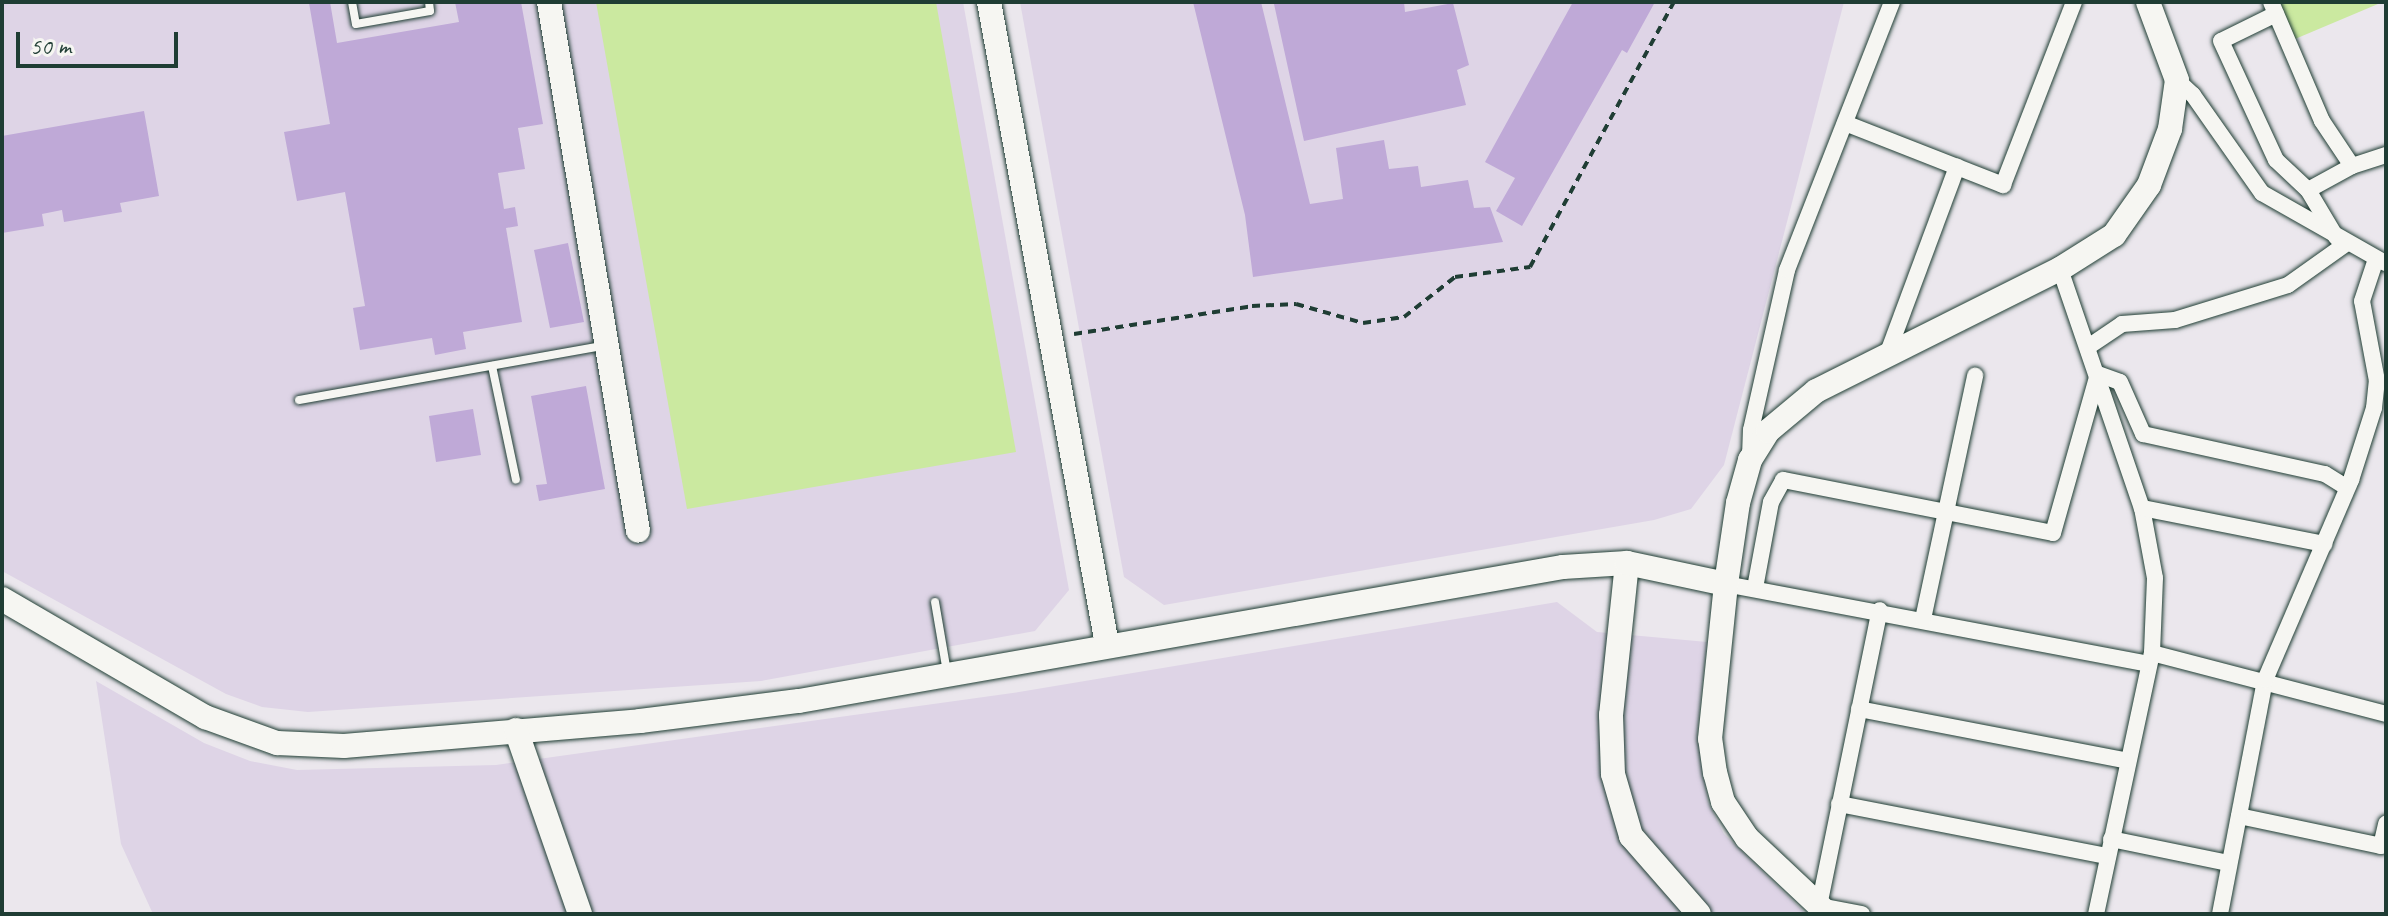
<!DOCTYPE html>
<style>
body{margin:0}
#map{position:relative;width:2388px;height:916px;overflow:hidden;background:#ebe7ed;font-family:Caveat,sans-serif}
div>[style]{position:absolute}
.built>*{inset:0;background:#ded4e6}
.green>*{inset:0;background:#cbe9a0}
.building>*{inset:0;background:#bfa9d7}
.path>*{height:4px;margin-top:-2px;transform-origin:0;background:repeating-linear-gradient(90deg,#1f3d34 0 8px,transparent 0 14px)}
.roads{filter:drop-shadow(0 0 2px #1f3d34) drop-shadow(0 0 2px #1f3d34)}
.lane>*{height:8px;margin:-4px;padding:0 4px;transform-origin:4px;border-radius:4px;background:#f6f6f2}
.street>*{height:16px;margin:-8px;padding:0 8px;transform-origin:8px;border-radius:8px;background:#f6f6f2}
.secondary>*{height:24px;margin:-12px;padding:0 12px;transform-origin:12px;border-radius:12px;background:#f6f6f2}
span{translate:-50% -50%;white-space:nowrap;text-align:center;line-height:1.15;-webkit-text-stroke:6px #f6f6f2;paint-order:stroke}
.frame{position:absolute;inset:0;border:4px solid #1f3d34;pointer-events:none}
.scale{position:absolute;left:16px;top:32px;width:162px;height:36px;box-sizing:border-box;border:4px solid #1f3d34;border-top:0;padding-left:10px;font-size:24px;line-height:28px;white-space:nowrap;color:#1f3d34;-webkit-text-stroke:6px #f6f6f2;paint-order:stroke}
</style>
<div id="map">
<div class="built">
<i style="clip-path:polygon(2px 2px,963px 2px,1069px 590px,1035px 631px,761px 681px,308px 712px,262px 707px,226px 694px,2px 571px)"></i>
<i style="clip-path:polygon(1020px 2px,1844px 2px,1724px 465px,1691px 509px,1654px 520px,1164px 605px,1124px 577px)"></i>
<i style="clip-path:polygon(1557px 602px,1597px 632px,1707px 642px,1697px 734px,1708px 802px,1724px 834px,1806px 914px,153px 914px,121px 844px,96px 681px,204px 743px,250px 761px,297px 770px,496px 765px,1019px 692px)"></i>
</div>
<div class="green">
<i style="clip-path:polygon(596px 2px,936px 2px,1016px 452px,687px 509px)"></i>
<i style="clip-path:polygon(2280px 2px,2377px 2px,2378px 4px,2295px 39px)"></i>
</div>
<div class="building">
<i style="clip-path:polygon(330px 2px,337px 43px,459px 22px,455px 2px,521px 2px,543px 124px,518px 128px,525px 169px,498px 173px,504px 209px,515px 207px,518px 226px,506px 228px,522px 322px,463px 332px,466px 349px,435px 355px,432px 338px,360px 350px,353px 308px,365px 306px,345px 192px,297px 201px,284px 132px,330px 124px,309px 3px)"></i>
<i style="clip-path:polygon(1193px 2px,1261px 2px,1310px 204px,1343px 199px,1336px 148px,1384px 140px,1389px 169px,1418px 166px,1421px 187px,1468px 180px,1474px 208px,1490px 207px,1503px 242px,1253px 277px,1245px 215px)"></i>
<i style="clip-path:polygon(1285px 2px,1404px 2px,1405px 12px,1453px 3px,1469px 65px,1457px 70px,1466px 105px,1304px 141px,1274px 4px)"></i>
<i style="clip-path:polygon(1573px 2px,1655px 2px,1627px 53px,1622px 50px,1522px 226px,1496px 211px,1515px 178px,1485px 162px)"></i>
<i style="clip-path:polygon(144px 111px,159px 196px,120px 203px,122px 212px,64px 222px,62px 210px,42px 214px,44px 226px,2px 233px,2px 136px)"></i>
<i style="clip-path:polygon(568px 243px,584px 322px,550px 328px,534px 250px)"></i>
<i style="clip-path:polygon(586px 386px,605px 489px,539px 501px,536px 485px,547px 484px,531px 396px)"></i>
<i style="clip-path:polygon(473px 409px,481px 455px,436px 462px,429px 416px)"></i>
</div>
<div class="path">
<i style="left:1074px;top:334px;width:180px;rotate:-8.9deg"></i>
<i style="left:1252px;top:306px;width:44px;rotate:-2.6deg"></i>
<i style="left:1296px;top:304px;width:70px;rotate:15.8deg"></i>
<i style="left:1363px;top:323px;width:41px;rotate:-8.3deg"></i>
<i style="left:1404px;top:317px;width:65px;rotate:-38.1deg"></i>
<i style="left:1455px;top:277px;width:76px;rotate:-7.6deg"></i>
<i style="left:1530px;top:267px;width:302px;rotate:-61.5deg"></i>
</div>
<div class="roads">
<div class="lane">
<i style="left:352px;top:2px;width:22px;rotate:80deg"></i>
<i style="left:356px;top:24px;width:75px;rotate:-10deg"></i>
<i style="left:430px;top:11px;width:9px;rotate:-96deg"></i>
<i style="left:492px;top:366px;width:116px;rotate:78.1deg"></i>
<i style="left:299px;top:400px;width:308px;rotate:-10.1deg"></i>
<i style="left:935px;top:602px;width:71px;rotate:80.3deg"></i>
</div>
<div class="street">
<i style="left:2271px;top:2px;width:129px;rotate:66.8deg"></i>
<i style="left:2322px;top:121px;width:54px;rotate:56.3deg"></i>
<i style="left:2352px;top:166px;width:50px;rotate:151.4deg"></i>
<i style="left:2308px;top:190px;width:55px;rotate:59.2deg"></i>
<i style="left:2276px;top:14px;width:61px;rotate:153.9deg"></i>
<i style="left:2221px;top:41px;width:131px;rotate:65.2deg"></i>
<i style="left:2276px;top:160px;width:44px;rotate:43.2deg"></i>
<i style="left:2177px;top:80px;width:22px;rotate:43deg"></i>
<i style="left:2193px;top:95px;width:120px;rotate:54.9deg"></i>
<i style="left:2262px;top:193px;width:142px;rotate:29.6deg"></i>
<i style="left:1845px;top:123px;width:170px;rotate:21.4deg"></i>
<i style="left:2003px;top:185px;width:196px;rotate:-68.8deg"></i>
<i style="left:2352px;top:166px;width:36px;rotate:-18deg"></i>
<i style="left:2060px;top:269px;width:253px;rotate:71.1deg"></i>
<i style="left:2142px;top:508px;width:71px;rotate:79.5deg"></i>
<i style="left:2155px;top:578px;width:75px;rotate:92.3deg"></i>
<i style="left:2152px;top:653px;width:267px;rotate:102.1deg"></i>
<i style="left:2088px;top:347px;width:41px;rotate:-34.1deg"></i>
<i style="left:2122px;top:324px;width:53px;rotate:-4.3deg"></i>
<i style="left:2175px;top:320px;width:118px;rotate:-17.2deg"></i>
<i style="left:2288px;top:285px;width:72px;rotate:-35.4deg"></i>
<i style="left:1887px;top:355px;width:201px;rotate:-69.6deg"></i>
<i style="left:1750px;top:457px;width:27px;rotate:-88deg"></i>
<i style="left:1751px;top:430px;width:164px;rotate:-77.3deg"></i>
<i style="left:1787px;top:270px;width:288px;rotate:-68.6deg"></i>
<i style="left:2142px;top:508px;width:186px;rotate:11.2deg"></i>
<i style="left:1726px;top:584px;width:430px;rotate:10.7deg"></i>
<i style="left:1755px;top:588px;width:87px;rotate:-79.5deg"></i>
<i style="left:1771px;top:502px;width:25px;rotate:-61deg"></i>
<i style="left:1783px;top:480px;width:275px;rotate:11.1deg"></i>
<i style="left:2053px;top:533px;width:165px;rotate:-74.2deg"></i>
<i style="left:2098px;top:374px;width:23px;rotate:20deg"></i>
<i style="left:2120px;top:382px;width:57px;rotate:66.1deg"></i>
<i style="left:2143px;top:434px;width:186px;rotate:12.4deg"></i>
<i style="left:2325px;top:474px;width:26px;rotate:32deg"></i>
<i style="left:1923px;top:619px;width:249px;rotate:-77.9deg"></i>
<i style="left:2152px;top:653px;width:242px;rotate:14.6deg"></i>
<i style="left:1859px;top:709px;width:274px;rotate:10.9deg"></i>
<i style="left:1839px;top:804px;width:273px;rotate:11deg"></i>
<i style="left:2239px;top:816px;width:145px;rotate:11.9deg"></i>
<i style="left:2381px;top:846px;width:23px;rotate:-77deg"></i>
<i style="left:2111px;top:839px;width:119px;rotate:11.6deg"></i>
<i style="left:1862px;top:914px;width:44px;rotate:-169.5deg"></i>
<i style="left:1819px;top:906px;width:302px;rotate:-78.4deg"></i>
<i style="left:2220px;top:914px;width:238px;rotate:-79.1deg"></i>
<i style="left:2265px;top:680px;width:218px;rotate:-66.7deg"></i>
<i style="left:2351px;top:480px;width:76px;rotate:-72.3deg"></i>
<i style="left:2374px;top:408px;width:27px;rotate:-84deg"></i>
<i style="left:2377px;top:381px;width:81px;rotate:-100.6deg"></i>
<i style="left:2362px;top:301px;width:44px;rotate:-71.6deg"></i>
</div>
<div class="secondary">
<i style="left:549px;top:2px;width:536px;rotate:80.45deg"></i>
<i style="left:989px;top:2px;width:653px;rotate:79.59deg"></i>
<i style="left:1627px;top:563px;width:153px;rotate:96deg"></i>
<i style="left:1611px;top:715px;width:59px;rotate:88.1deg"></i>
<i style="left:1613px;top:774px;width:65px;rotate:73.8deg"></i>
<i style="left:1631px;top:836px;width:103px;rotate:48.9deg"></i>
<i style="left:2px;top:599px;width:235px;rotate:30.2deg"></i>
<i style="left:205px;top:717px;width:77px;rotate:19.9deg"></i>
<i style="left:277px;top:743px;width:67px;rotate:2.6deg"></i>
<i style="left:344px;top:746px;width:297px;rotate:-4.8deg"></i>
<i style="left:640px;top:721px;width:160px;rotate:-7.2deg"></i>
<i style="left:799px;top:701px;width:776px;rotate:-9.95deg"></i>
<i style="left:1563px;top:567px;width:64px;rotate:-3.6deg"></i>
<i style="left:1627px;top:563px;width:101px;rotate:12deg"></i>
<i style="left:516px;top:730px;width:195px;rotate:70.8deg"></i>
<i style="left:1828px;top:914px;width:111px;rotate:-136.8deg"></i>
<i style="left:1747px;top:838px;width:43px;rotate:-123.7deg"></i>
<i style="left:1723px;top:802px;width:30px;rotate:-105deg"></i>
<i style="left:1715px;top:773px;width:34px;rotate:-98deg"></i>
<i style="left:1710px;top:739px;width:156px;rotate:-84.1deg"></i>
<i style="left:1726px;top:584px;width:82px;rotate:-81.6deg"></i>
<i style="left:1738px;top:503px;width:45px;rotate:-74.4deg"></i>
<i style="left:1750px;top:460px;width:34px;rotate:-58deg"></i>
<i style="left:1768px;top:431px;width:62px;rotate:-39.8deg"></i>
<i style="left:1816px;top:391px;width:273px;rotate:-26.6deg"></i>
<i style="left:2060px;top:269px;width:64px;rotate:-32.2deg"></i>
<i style="left:2114px;top:235px;width:61px;rotate:-55deg"></i>
<i style="left:2149px;top:185px;width:60px;rotate:-69.4deg"></i>
<i style="left:2170px;top:129px;width:49px;rotate:-81.9deg"></i>
<i style="left:2177px;top:80px;width:83px;rotate:-110.4deg"></i>
</div>
</div>
<div class="frame"></div>
<div class="scale">50 m</div>
</div>
